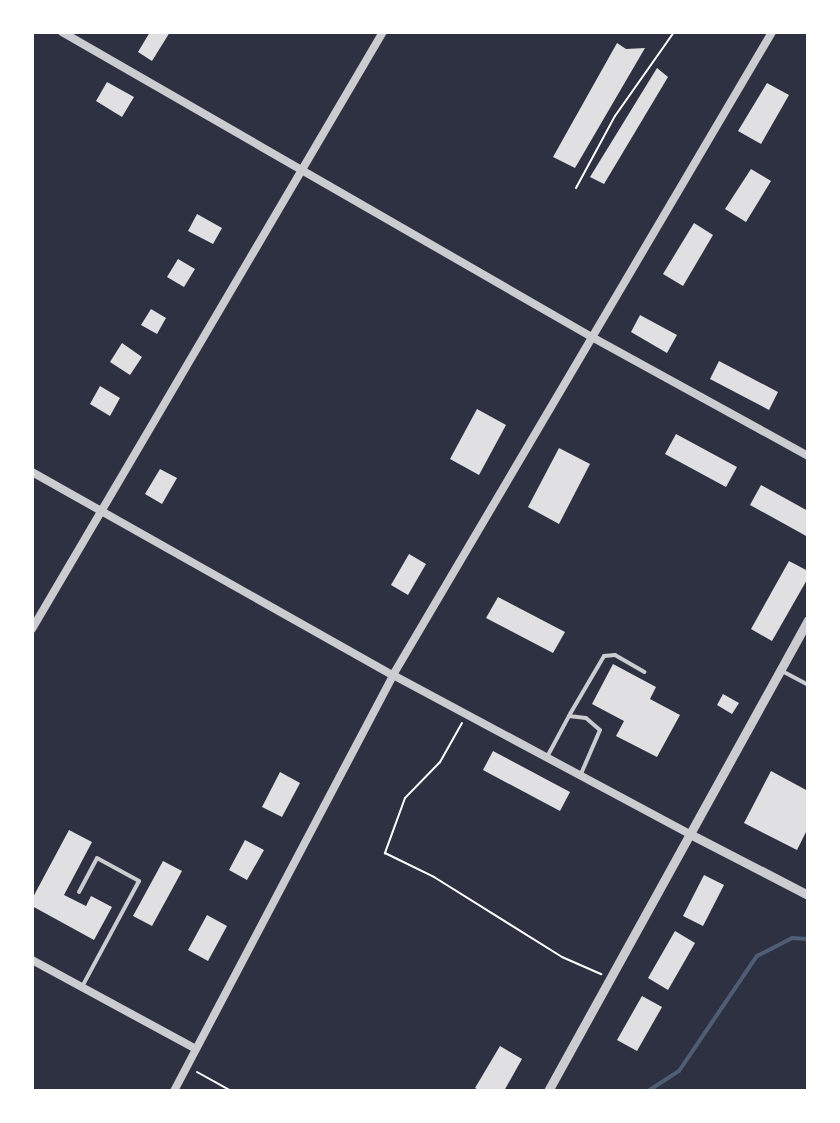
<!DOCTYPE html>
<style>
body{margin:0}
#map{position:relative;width:840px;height:1123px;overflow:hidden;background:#2d3142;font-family:"IBM Plex Sans",sans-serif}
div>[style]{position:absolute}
.stream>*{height:4px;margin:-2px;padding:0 2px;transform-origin:2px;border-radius:2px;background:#4f5d75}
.building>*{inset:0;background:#e0e0e3}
.path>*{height:2px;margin:-1px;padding:0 1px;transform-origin:1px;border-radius:1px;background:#fff}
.service>*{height:4px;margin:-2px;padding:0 2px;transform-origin:2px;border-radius:2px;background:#caccd0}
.minor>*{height:8px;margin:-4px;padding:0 4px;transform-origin:4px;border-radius:4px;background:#caccd0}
.tertiary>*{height:9px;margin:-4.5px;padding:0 4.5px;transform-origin:4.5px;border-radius:4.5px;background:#caccd0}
span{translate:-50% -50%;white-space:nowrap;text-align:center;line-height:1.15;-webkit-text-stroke:7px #fff;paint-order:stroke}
.frame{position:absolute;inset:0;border:34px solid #fff;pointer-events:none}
</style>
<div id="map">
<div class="stream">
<i style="left:648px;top:1091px;width:37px;rotate:-33deg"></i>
<i style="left:679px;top:1071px;width:139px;rotate:-55.9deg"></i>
<i style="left:757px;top:956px;width:39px;rotate:-27deg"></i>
<i style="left:792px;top:938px;width:16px;rotate:4deg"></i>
</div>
<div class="building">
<i style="clip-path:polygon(150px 32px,170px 32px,152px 61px,138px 52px)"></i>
<i style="clip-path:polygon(617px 43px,626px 49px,645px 48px,575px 168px,553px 157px)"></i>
<i style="clip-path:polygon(657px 68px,668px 77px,604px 184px,590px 177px)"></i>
<i style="clip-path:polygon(107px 82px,134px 97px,122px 117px,96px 101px)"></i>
<i style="clip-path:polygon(767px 83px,789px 95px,761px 144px,738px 131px)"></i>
<i style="clip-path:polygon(751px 169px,771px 181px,746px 222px,725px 209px)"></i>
<i style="clip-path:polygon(197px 214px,222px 228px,213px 244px,188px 231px)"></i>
<i style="clip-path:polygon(694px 223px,713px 235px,683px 286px,663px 274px)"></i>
<i style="clip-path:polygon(178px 259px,195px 269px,184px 287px,167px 277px)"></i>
<i style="clip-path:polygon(151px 309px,166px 318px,157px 334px,141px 325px)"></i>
<i style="clip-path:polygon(640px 315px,677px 335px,667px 353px,631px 332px)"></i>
<i style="clip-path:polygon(122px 343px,142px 357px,130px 375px,110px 362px)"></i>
<i style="clip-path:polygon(719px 361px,778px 392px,769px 410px,710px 379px)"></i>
<i style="clip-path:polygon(100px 386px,120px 398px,110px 416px,90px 404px)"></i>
<i style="clip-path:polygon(477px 409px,506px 425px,479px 475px,450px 459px)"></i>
<i style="clip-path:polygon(676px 434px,737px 467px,726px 487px,665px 454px)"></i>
<i style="clip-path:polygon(559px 448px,590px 464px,559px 524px,528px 507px)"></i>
<i style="clip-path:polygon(160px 469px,177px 478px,162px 504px,145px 494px)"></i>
<i style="clip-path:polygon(761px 485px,808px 511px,808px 537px,750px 505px)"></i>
<i style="clip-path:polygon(409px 554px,426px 564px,408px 595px,391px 585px)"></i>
<i style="clip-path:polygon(789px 561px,808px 571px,808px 578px,772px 641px,751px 629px)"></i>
<i style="clip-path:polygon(498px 597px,565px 632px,553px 653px,486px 618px)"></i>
<i style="clip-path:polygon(613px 664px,656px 687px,650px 699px,680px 715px,657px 757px,616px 736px,624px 721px,592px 704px)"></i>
<i style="clip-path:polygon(723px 694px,739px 703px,732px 714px,717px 705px)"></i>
<i style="clip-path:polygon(493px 751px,570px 792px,560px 811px,483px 770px)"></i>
<i style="clip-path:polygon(771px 771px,808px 791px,808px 828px,797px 850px,744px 823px)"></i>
<i style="clip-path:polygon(280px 772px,300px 783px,282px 817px,262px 807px)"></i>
<i style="clip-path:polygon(69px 830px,92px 842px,64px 895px,86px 906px,91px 896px,112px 907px,94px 940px,32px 906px,32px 899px)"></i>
<i style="clip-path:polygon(245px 840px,264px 850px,247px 880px,229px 870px)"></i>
<i style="clip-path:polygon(163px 861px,182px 871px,152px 926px,133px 916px)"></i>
<i style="clip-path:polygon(704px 875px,724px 885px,703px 926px,683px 916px)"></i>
<i style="clip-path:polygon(207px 915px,227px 926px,208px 961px,188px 950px)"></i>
<i style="clip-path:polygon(675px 931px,695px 943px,668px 990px,648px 978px)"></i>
<i style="clip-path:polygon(642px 996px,662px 1007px,637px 1051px,617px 1040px)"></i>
<i style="clip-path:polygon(500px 1046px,522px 1059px,504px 1091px,480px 1091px,475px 1088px)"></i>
</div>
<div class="path">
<i style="left:576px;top:188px;width:82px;rotate:-61.6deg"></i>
<i style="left:615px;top:116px;width:103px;rotate:-54.9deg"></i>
<i style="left:462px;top:723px;width:45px;rotate:119.4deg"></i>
<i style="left:440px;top:762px;width:50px;rotate:134.2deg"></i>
<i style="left:405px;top:798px;width:59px;rotate:110deg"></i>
<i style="left:385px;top:853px;width:55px;rotate:26.1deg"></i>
<i style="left:434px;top:877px;width:151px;rotate:32deg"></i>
<i style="left:562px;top:957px;width:43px;rotate:23.6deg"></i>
<i style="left:197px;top:1072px;width:39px;rotate:29deg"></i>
</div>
<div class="service">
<i style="left:782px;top:671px;width:30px;rotate:28deg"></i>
<i style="left:570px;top:714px;width:67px;rotate:-59.6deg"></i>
<i style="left:604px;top:656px;width:11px;rotate:-5deg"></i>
<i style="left:615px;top:655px;width:34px;rotate:30deg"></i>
<i style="left:547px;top:757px;width:47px;rotate:-61.8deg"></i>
<i style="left:569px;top:716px;width:17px;rotate:7deg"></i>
<i style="left:586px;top:718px;width:18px;rotate:41deg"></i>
<i style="left:600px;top:730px;width:48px;rotate:113.4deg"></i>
<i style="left:79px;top:892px;width:38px;rotate:-62deg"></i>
<i style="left:97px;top:858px;width:48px;rotate:28.7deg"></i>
<i style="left:139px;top:881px;width:118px;rotate:118.3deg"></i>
</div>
<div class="minor">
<i style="left:62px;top:32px;width:609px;rotate:29.93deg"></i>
<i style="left:590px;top:336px;width:249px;rotate:28.8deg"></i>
<i style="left:32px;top:472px;width:414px;rotate:29.4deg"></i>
<i style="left:393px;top:675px;width:335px;rotate:28.2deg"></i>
<i style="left:32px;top:629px;width:693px;rotate:-59.55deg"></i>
<i style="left:32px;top:960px;width:184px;rotate:28.5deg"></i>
<i style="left:174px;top:1091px;width:470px;rotate:-62.2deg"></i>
<i style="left:393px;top:675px;width:746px;rotate:-59.48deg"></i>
</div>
<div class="tertiary">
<i style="left:688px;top:833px;width:135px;rotate:27.3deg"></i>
<i style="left:548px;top:1091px;width:538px;rotate:-61.1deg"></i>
</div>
<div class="frame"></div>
</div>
